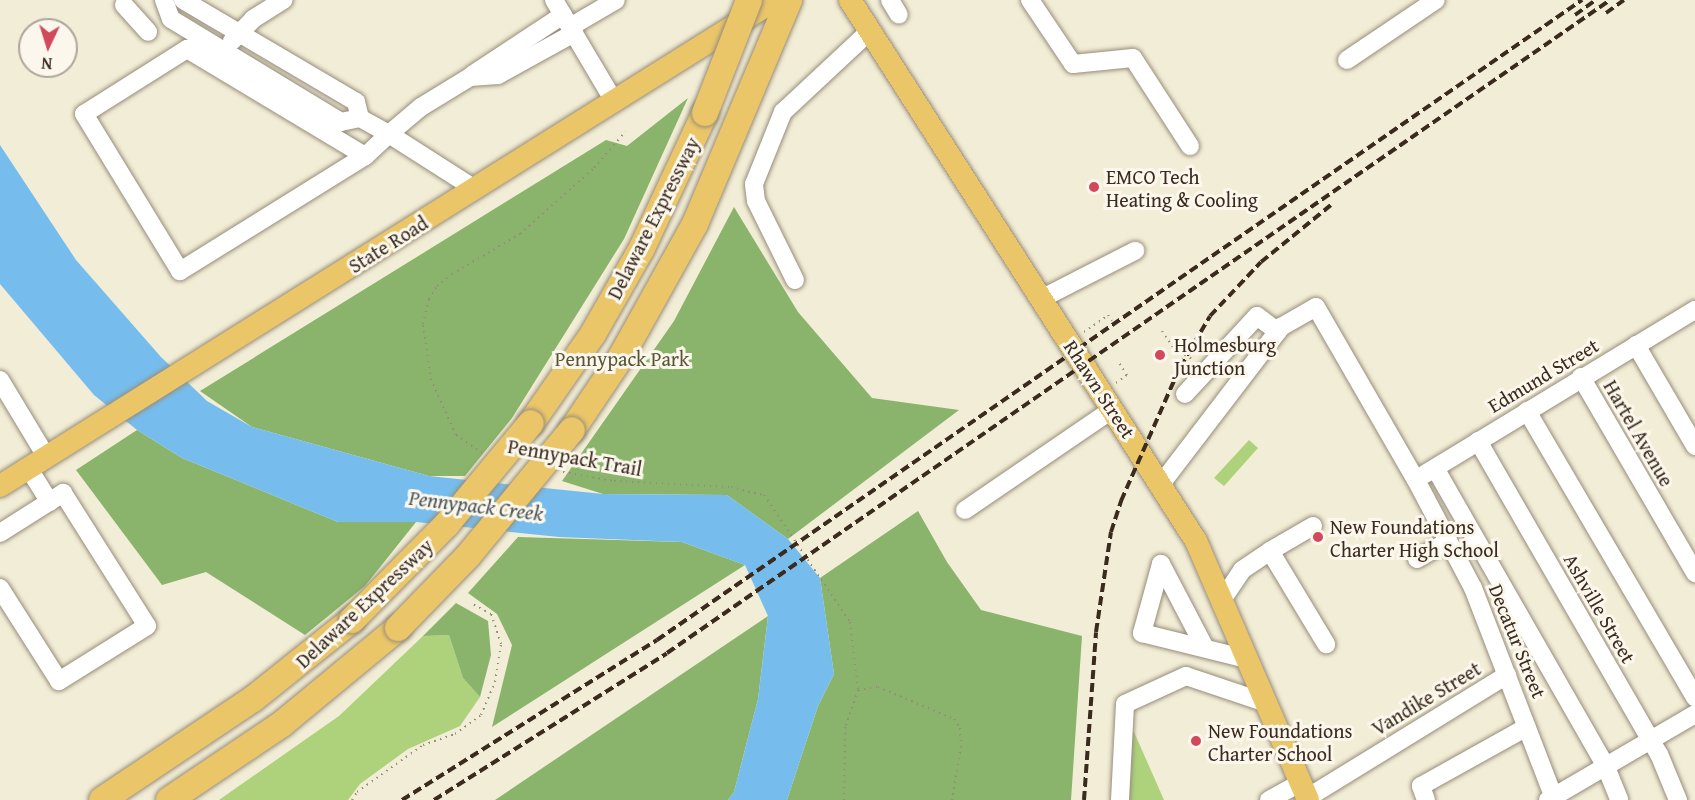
<!DOCTYPE html>
<style>
body{margin:0}
#map{position:relative;width:1695px;height:800px;overflow:hidden;background:#f2edd6;font-family:"Gentium Book Plus",serif}
div>[style]{position:absolute}
.green>*{inset:0;background:#aed17b}
.forest>*{inset:0;background:#8ab36b}
.water>*{inset:0;background:#76bdee}
.path>*{height:2px;margin-top:-1px;transform-origin:0;background:repeating-linear-gradient(90deg,#968c7a 0 1.5px,transparent 0 6px)}
.roads{filter:drop-shadow(0 0 2px #968c7a) drop-shadow(0 0 2px #968c7a)}
.minor>*{height:18px;margin:-9px;padding:0 9px;transform-origin:9px;border-radius:9px;background:#fff}
.major>*{height:22px;margin:-11px;padding:0 11px;transform-origin:11px;border-radius:11px;background:#ebc669}
.highway>*{height:26px;margin:-13px;padding:0 13px;transform-origin:13px;border-radius:13px;background:#ebc669}
.rail>*{height:4px;margin-top:-2px;transform-origin:0;background:repeating-linear-gradient(90deg,#3b2a1e 0 9px,transparent 0 13.5px)}
.bridges{filter:drop-shadow(0 0 2px #968c7a) drop-shadow(0 0 2px #968c7a)}
.highway-bridge>*{height:26px;margin:-13px;padding:0 13px;transform-origin:13px;border-radius:13px;background:#ebc669}
.dots>*{width:16px;height:16px;translate:-50% -50%;box-sizing:border-box;border:3px solid #fbf7ec;border-radius:50%}
span{translate:-50% -50%;white-space:nowrap;text-align:center;line-height:1.15;-webkit-text-stroke:6px #fbf7ec;paint-order:stroke}
.poi-label{font-size:20px;color:#3b2a1e}
.left{translate:0 -50%;text-align:left}
.street-label{font-size:20px;color:#3b2a1e}
.park-label{font-size:20px;color:#585435}
.water-label{font-size:21px;color:#4d565c;font-style:italic}
.north{position:absolute;left:18px;top:18px;width:60px;height:60px;box-sizing:border-box;background:#fbf7ec;border:2px solid #aea59a;border-radius:50%;rotate:184deg;font-size:16px;font-weight:700;line-height:24px;text-align:center;color:#3b2a1e}
.north::after{content:'';display:block;margin:auto;width:21px;height:27px;background:#d1495b;clip-path:polygon(50% 0,100% 100%,50% 72%,0 100%)}
</style>
<div id="map">
<div class="green">
<i style="clip-path:polygon(1249px 440px,1258px 448px,1224px 486px,1214px 478px)"></i>
<i style="clip-path:polygon(449px 635px,463px 678px,480px 697px,460px 726px,408px 749px,360px 784px,348px 800px,219px 800px,339px 716px,423px 636px)"></i>
<i style="clip-path:polygon(1134px 732px,1164px 800px,1125px 800px,1122px 737px)"></i>
</div>
<div class="forest">
<i style="clip-path:polygon(688px 98px,624px 239px,512px 418px,465px 476px,429px 476px,252px 427px,200px 391px,606px 140px,627px 146px)"></i>
<i style="clip-path:polygon(734px 207px,798px 312px,872px 398px,959px 410px,788px 539px,727px 495px,603px 494px,562px 481px,674px 321px)"></i>
<i style="clip-path:polygon(137px 430px,182px 458px,338px 522px,416px 522px,365px 586px,305px 635px,206px 572px,162px 585px,76px 470px)"></i>
<i style="clip-path:polygon(918px 511px,947px 562px,981px 610px,1082px 636px,1071px 800px,787px 800px,818px 706px,834px 674px,820px 578px)"></i>
<i style="clip-path:polygon(518px 537px,682px 542px,745px 565px,492px 727px,512px 645px,497px 614px,468px 593px)"></i>
<i style="clip-path:polygon(456px 603px,488px 621px,491px 655px,480px 697px,463px 678px,449px 635px,423px 636px)"></i>
<i style="clip-path:polygon(768px 616px,758px 699px,734px 792px,728px 800px,495px 800px)"></i>
</div>
<div class="water">
<i style="clip-path:polygon(0 145px,76px 260px,161px 357px,207px 401px,252px 427px,429px 476px,603px 494px,727px 495px,788px 539px,820px 578px,834px 674px,818px 706px,787px 800px,728px 800px,734px 792px,758px 699px,768px 616px,745px 565px,682px 542px,559px 537px,416px 522px,338px 522px,182px 458px,137px 430px,94px 395px,0 284px)"></i>
</div>
<div class="path">
<i style="left:1162px;top:331px;width:22px;rotate:56deg"></i>
<i style="left:1174px;top:349px;width:23px;rotate:29deg"></i>
<i style="left:1084px;top:332px;width:29px;rotate:-35deg"></i>
<i style="left:1108px;top:315px;width:7px;rotate:56deg"></i>
<i style="left:1116px;top:383px;width:14px;rotate:-36deg"></i>
<i style="left:1127px;top:375px;width:17px;rotate:-123deg"></i>
<i style="left:482px;top:453px;width:32px;rotate:-145deg"></i>
<i style="left:456px;top:435px;width:60px;rotate:-114.4deg"></i>
<i style="left:431px;top:380px;width:57px;rotate:-98.1deg"></i>
<i style="left:423px;top:324px;width:26px;rotate:-77deg"></i>
<i style="left:429px;top:299px;width:15px;rotate:-58deg"></i>
<i style="left:437px;top:286px;width:19px;rotate:-39deg"></i>
<i style="left:452px;top:274px;width:79px;rotate:-30.5deg"></i>
<i style="left:520px;top:234px;width:99px;rotate:-41.7deg"></i>
<i style="left:594px;top:168px;width:48px;rotate:-49.3deg"></i>
<i style="left:563px;top:472px;width:52px;rotate:10deg"></i>
<i style="left:614px;top:481px;width:117px;rotate:2.9deg"></i>
<i style="left:731px;top:487px;width:34px;rotate:14deg"></i>
<i style="left:764px;top:495px;width:153px;rotate:55.9deg"></i>
<i style="left:850px;top:622px;width:68px;rotate:83.3deg"></i>
<i style="left:858px;top:690px;width:39px;rotate:109deg"></i>
<i style="left:845px;top:727px;width:73px;rotate:90.8deg"></i>
<i style="left:858px;top:690px;width:20px;rotate:-9deg"></i>
<i style="left:878px;top:687px;width:82px;rotate:22.8deg"></i>
<i style="left:954px;top:719px;width:11px;rotate:56deg"></i>
<i style="left:960px;top:728px;width:18px;rotate:87deg"></i>
<i style="left:961px;top:746px;width:55px;rotate:99.5deg"></i>
<i style="left:352px;top:800px;width:9px;rotate:-58deg"></i>
<i style="left:357px;top:792px;width:81px;rotate:-35.5deg"></i>
<i style="left:423px;top:745px;width:34px;rotate:-19deg"></i>
<i style="left:455px;top:734px;width:32px;rotate:-36deg"></i>
<i style="left:481px;top:715px;width:36px;rotate:-67deg"></i>
<i style="left:495px;top:682px;width:38px;rotate:-81deg"></i>
<i style="left:501px;top:644px;width:32px;rotate:-108deg"></i>
<i style="left:491px;top:614px;width:21px;rotate:-151deg"></i>
</div>
<div class="roads">
<div class="minor">
<i style="left:164px;top:0;width:20px;rotate:70deg"></i>
<i style="left:171px;top:19px;width:199px;rotate:31.2deg"></i>
<i style="left:341px;top:122px;width:19px;rotate:-12deg"></i>
<i style="left:183px;top:0;width:201px;rotate:30.5deg"></i>
<i style="left:356px;top:102px;width:16px;rotate:76deg"></i>
<i style="left:360px;top:118px;width:33px;rotate:29deg"></i>
<i style="left:389px;top:134px;width:33px;rotate:137deg"></i>
<i style="left:365px;top:156px;width:218px;rotate:148.1deg"></i>
<i style="left:180px;top:271px;width:184px;rotate:-121.4deg"></i>
<i style="left:84px;top:114px;width:122px;rotate:-32.3deg"></i>
<i style="left:187px;top:49px;width:208px;rotate:31deg"></i>
<i style="left:554px;top:0;width:117px;rotate:59.3deg"></i>
<i style="left:890px;top:0;width:17px;rotate:59deg"></i>
<i style="left:1030px;top:0;width:77px;rotate:56.1deg"></i>
<i style="left:1073px;top:64px;width:60px;rotate:-5.7deg"></i>
<i style="left:1133px;top:58px;width:105px;rotate:57.1deg"></i>
<i style="left:124px;top:5px;width:36px;rotate:48deg"></i>
<i style="left:570px;top:27px;width:53px;rotate:-30.4deg"></i>
<i style="left:232px;top:41px;width:30px;rotate:-46deg"></i>
<i style="left:253px;top:19px;width:36px;rotate:-32deg"></i>
<i style="left:1347px;top:60px;width:107px;rotate:-34deg"></i>
<i style="left:472px;top:75px;width:109px;rotate:-33.4deg"></i>
<i style="left:475px;top:189px;width:102px;rotate:-147.4deg"></i>
<i style="left:389px;top:134px;width:42px;rotate:-40.2deg"></i>
<i style="left:421px;top:107px;width:57px;rotate:-31.5deg"></i>
<i style="left:470px;top:77px;width:28px;rotate:-4deg"></i>
<i style="left:498px;top:75px;width:87px;rotate:-28.9deg"></i>
<i style="left:795px;top:280px;width:88px;rotate:-116.3deg"></i>
<i style="left:756px;top:201px;width:17px;rotate:-97deg"></i>
<i style="left:754px;top:184px;width:78px;rotate:-68.1deg"></i>
<i style="left:783px;top:112px;width:119px;rotate:-43deg"></i>
<i style="left:1041px;top:299px;width:106px;rotate:-27.1deg"></i>
<i style="left:1636px;top:345px;width:117px;rotate:59.7deg"></i>
<i style="left:1581px;top:377px;width:227px;rotate:59.8deg"></i>
<i style="left:0;top:380px;width:91px;rotate:58.9deg"></i>
<i style="left:1185px;top:394px;width:106px;rotate:-47.3deg"></i>
<i style="left:1257px;top:316px;width:26px;rotate:37deg"></i>
<i style="left:1527px;top:411px;width:332px;rotate:59.6deg"></i>
<i style="left:1478px;top:441px;width:362px;rotate:60deg"></i>
<i style="left:1659px;top:754px;width:50px;rotate:67.6deg"></i>
<i style="left:1435px;top:468px;width:344px;rotate:60.2deg"></i>
<i style="left:1606px;top:767px;width:35px;rotate:68deg"></i>
<i style="left:29px;top:469px;width:39px;rotate:58deg"></i>
<i style="left:1425px;top:474px;width:316px;rotate:-31.3deg"></i>
<i style="left:1161px;top:484px;width:198px;rotate:-52.6deg"></i>
<i style="left:1281px;top:327px;width:40px;rotate:-29.7deg"></i>
<i style="left:1316px;top:307px;width:200px;rotate:60deg"></i>
<i style="left:1416px;top:480px;width:122px;rotate:62.2deg"></i>
<i style="left:1473px;top:588px;width:227px;rotate:68.9deg"></i>
<i style="left:965px;top:510px;width:179px;rotate:-34.3deg"></i>
<i style="left:1313px;top:526px;width:50px;rotate:149.8deg"></i>
<i style="left:1270px;top:551px;width:109px;rotate:58.9deg"></i>
<i style="left:0;top:533px;width:75px;rotate:-32.4deg"></i>
<i style="left:63px;top:493px;width:157px;rotate:57.7deg"></i>
<i style="left:147px;top:626px;width:104px;rotate:148deg"></i>
<i style="left:59px;top:681px;width:110px;rotate:-122.4deg"></i>
<i style="left:1417px;top:559px;width:36px;rotate:-30deg"></i>
<i style="left:1222px;top:600px;width:36px;rotate:-56deg"></i>
<i style="left:1242px;top:570px;width:34px;rotate:-34deg"></i>
<i style="left:1205px;top:648px;width:95px;rotate:-117.6deg"></i>
<i style="left:1161px;top:564px;width:72px;rotate:105.4deg"></i>
<i style="left:1142px;top:633px;width:108px;rotate:13.9deg"></i>
<i style="left:1307px;top:798px;width:235px;rotate:-31.6deg"></i>
<i style="left:1120px;top:800px;width:96px;rotate:-87deg"></i>
<i style="left:1125px;top:704px;width:67px;rotate:-24.7deg"></i>
<i style="left:1186px;top:676px;width:84px;rotate:18.6deg"></i>
<i style="left:1269px;top:800px;width:35px;rotate:-29deg"></i>
<i style="left:1426px;top:800px;width:15px;rotate:-110deg"></i>
<i style="left:1421px;top:786px;width:121px;rotate:-29.1deg"></i>
<i style="left:1548px;top:800px;width:170px;rotate:-30.3deg"></i>
</div>
<div class="major">
<i style="left:850px;top:0;width:642px;rotate:57.4deg"></i>
<i style="left:1196px;top:541px;width:282px;rotate:66.6deg"></i>
<i style="left:0;top:486px;width:915px;rotate:-32.09deg"></i>
</div>
<div class="highway">
<i style="left:531px;top:423px;width:108px;rotate:-55.1deg"></i>
<i style="left:593px;top:334px;width:99px;rotate:-60.3deg"></i>
<i style="left:642px;top:248px;width:149px;rotate:-65deg"></i>
<i style="left:572px;top:430px;width:88px;rotate:-56.1deg"></i>
<i style="left:621px;top:357px;width:152px;rotate:-60.9deg"></i>
<i style="left:695px;top:224px;width:243px;rotate:-67.2deg"></i>
<i style="left:102px;top:800px;width:182px;rotate:-33.8deg"></i>
<i style="left:253px;top:699px;width:127px;rotate:-38.6deg"></i>
<i style="left:169px;top:800px;width:136px;rotate:-33.9deg"></i>
<i style="left:282px;top:724px;width:151px;rotate:-39.6deg"></i>
</div>
</div>
<div class="rail">
<i style="left:1606px;top:13px;width:22px;rotate:-36deg"></i>
<i style="left:1575px;top:15px;width:26px;rotate:-36deg"></i>
<i style="left:402px;top:800px;width:301px;rotate:-32.1deg"></i>
<i style="left:657px;top:640px;width:1125px;rotate:-34.68deg"></i>
<i style="left:434px;top:800px;width:275px;rotate:-32.2deg"></i>
<i style="left:667px;top:653px;width:1147px;rotate:-34.7deg"></i>
<i style="left:1084px;top:800px;width:168px;rotate:-85.9deg"></i>
<i style="left:1096px;top:632px;width:101px;rotate:-81.5deg"></i>
<i style="left:1111px;top:532px;width:33px;rotate:-72deg"></i>
<i style="left:1121px;top:501px;width:146px;rotate:-66.2deg"></i>
<i style="left:1180px;top:367px;width:59px;rotate:-59.5deg"></i>
<i style="left:1210px;top:316px;width:74px;rotate:-46.6deg"></i>
<i style="left:1261px;top:262px;width:90px;rotate:-39.2deg"></i>
</div>
<div class="bridges">
<div class="highway-bridge">
<i style="left:705px;top:113px;width:121px;rotate:-68.7deg"></i>
<i style="left:352px;top:620px;width:135px;rotate:-45.3deg"></i>
<i style="left:447px;top:524px;width:131px;rotate:-50.3deg"></i>
<i style="left:398px;top:628px;width:100px;rotate:-45.8deg"></i>
<i style="left:468px;top:556px;width:163px;rotate:-50.5deg"></i>
</div>
</div>
<div class="dots">
<i style="left:1094px;top:187px;background:#d1495b"></i>
<i style="left:1160px;top:355px;background:#d1495b"></i>
<i style="left:1318px;top:537px;background:#d1495b"></i>
<i style="left:1196px;top:741px;background:#d1495b"></i>
</div>
<div class="poi-label">
<span class="left" style="left:1106px;top:188px">EMCO Tech<br>Heating &amp; Cooling</span>
<span class="left" style="left:1174px;top:356px">Holmesburg<br>Junction</span>
<span class="left" style="left:1330px;top:538px">New Foundations<br>Charter High School</span>
<span class="left" style="left:1208px;top:742px">New Foundations<br>Charter School</span>
</div>
<div class="street-label">
<span style="left:653px;top:218px;rotate:-63deg">Delaware Expressway</span>
<span style="left:388px;top:244px;rotate:-32deg">State Road</span>
<span style="left:1543px;top:375px;rotate:-31deg">Edmund Street</span>
<span style="left:1100px;top:389px;rotate:57deg">Rhawn Street</span>
<span style="left:1639px;top:433px;rotate:60deg">Hartel Avenue</span>
<span style="left:575px;top:457px;rotate:10deg">Pennypack Trail</span>
<span style="left:364px;top:603px;rotate:-43deg">Delaware Expressway</span>
<span style="left:1600px;top:608px;rotate:60deg">Ashville Street</span>
<span style="left:1518px;top:641px;rotate:68deg">Decatur Street</span>
<span style="left:1426px;top:698px;rotate:-31deg">Vandike Street</span>
</div>
<div class="park-label">
<span style="left:622px;top:358px">Pennypack Park</span>
</div>
<div class="water-label">
<span style="left:476px;top:506px;rotate:7deg">Pennypack Creek</span>
</div>
<div class="north">N</div>
</div>
